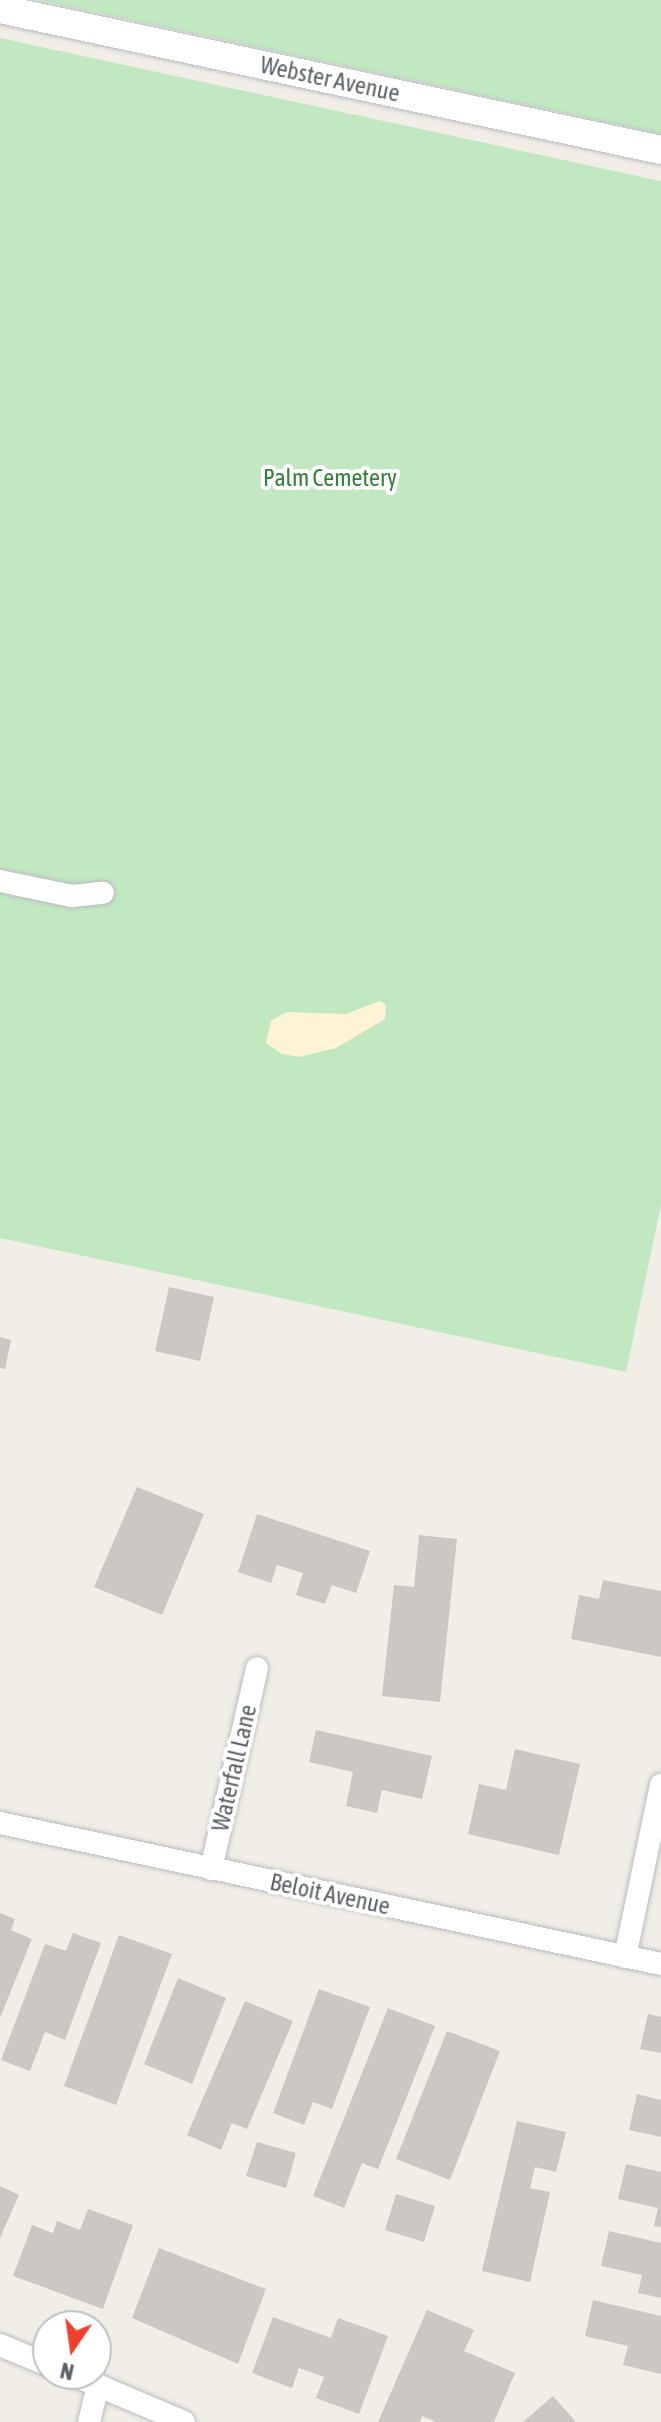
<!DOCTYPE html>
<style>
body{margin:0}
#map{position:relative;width:661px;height:2422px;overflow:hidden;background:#f0eee6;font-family:"Asap Condensed",sans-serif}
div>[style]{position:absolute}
.green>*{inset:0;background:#c2e8c2}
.sand>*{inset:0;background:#fcf4d5}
.building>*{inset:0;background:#cbc8c3}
.roads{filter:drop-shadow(0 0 2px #b8bbc0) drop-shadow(0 0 2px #b8bbc0)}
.minor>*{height:22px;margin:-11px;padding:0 11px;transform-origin:11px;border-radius:11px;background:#fff}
.tertiary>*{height:28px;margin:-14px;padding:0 14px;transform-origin:14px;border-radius:14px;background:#fff}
span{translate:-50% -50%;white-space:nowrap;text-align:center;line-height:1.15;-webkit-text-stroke:8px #fff;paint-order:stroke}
.street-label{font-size:24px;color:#5d6167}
.park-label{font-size:24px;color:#308236}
.north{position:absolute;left:32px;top:2310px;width:80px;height:80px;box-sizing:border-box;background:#fff;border:2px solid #bec0c2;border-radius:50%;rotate:193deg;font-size:22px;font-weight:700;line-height:32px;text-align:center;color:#5d6167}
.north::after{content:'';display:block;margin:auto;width:28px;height:36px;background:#f03f2c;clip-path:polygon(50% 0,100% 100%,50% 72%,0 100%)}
</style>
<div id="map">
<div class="green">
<i style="clip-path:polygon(38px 0,661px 0,661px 134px)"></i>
<i style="clip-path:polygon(0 38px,661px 181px,661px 1205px,626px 1372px,0 1238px)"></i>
</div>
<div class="sand">
<i style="clip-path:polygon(380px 1001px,386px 1005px,385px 1019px,336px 1048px,299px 1057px,282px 1054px,266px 1043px,271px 1021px,286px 1012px,346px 1014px)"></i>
</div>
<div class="building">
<i style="clip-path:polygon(169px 1287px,214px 1297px,200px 1361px,155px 1351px)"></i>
<i style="clip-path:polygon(0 1337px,11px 1340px,5px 1369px,0 1368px)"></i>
<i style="clip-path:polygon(137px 1487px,204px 1514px,162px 1615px,94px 1587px)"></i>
<i style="clip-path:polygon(257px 1514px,370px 1551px,356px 1593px,332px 1585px,325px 1604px,296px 1595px,303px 1573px,277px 1565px,271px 1583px,238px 1572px)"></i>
<i style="clip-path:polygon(419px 1535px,457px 1539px,440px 1702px,382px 1696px,394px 1585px,414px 1587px)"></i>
<i style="clip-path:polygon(603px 1580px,661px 1591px,661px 1657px,571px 1639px,579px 1595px,599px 1599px)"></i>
<i style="clip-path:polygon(316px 1730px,432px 1756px,422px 1799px,382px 1790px,377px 1813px,346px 1806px,353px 1772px,309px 1762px)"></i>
<i style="clip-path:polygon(515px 1749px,580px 1764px,559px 1855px,468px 1834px,479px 1784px,506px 1790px)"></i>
<i style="clip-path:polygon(0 1913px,15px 1919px,11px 1930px,32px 1939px,0 2018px)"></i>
<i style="clip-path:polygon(73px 1933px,101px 1943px,65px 2040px,45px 2032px,30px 2071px,1px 2060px,45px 1944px,66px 1951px)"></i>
<i style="clip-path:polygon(119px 1935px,172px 1954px,116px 2105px,64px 2086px)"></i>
<i style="clip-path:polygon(178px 1978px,226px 1998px,192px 2084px,144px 2064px)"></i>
<i style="clip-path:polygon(319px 1989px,370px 2007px,332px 2109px,313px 2102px,304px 2125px,273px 2113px)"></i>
<i style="clip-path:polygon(245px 2001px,293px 2021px,247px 2129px,232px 2123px,221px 2150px,187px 2135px)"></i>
<i style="clip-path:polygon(388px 2008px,435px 2026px,378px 2169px,362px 2163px,344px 2208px,313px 2196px)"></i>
<i style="clip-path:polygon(648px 2014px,661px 2017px,661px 2053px,640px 2049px)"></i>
<i style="clip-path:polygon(447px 2031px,500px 2051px,450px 2180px,396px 2159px)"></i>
<i style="clip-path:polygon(637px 2094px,661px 2100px,661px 2137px,629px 2130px)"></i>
<i style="clip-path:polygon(517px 2121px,566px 2132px,556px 2172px,535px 2167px,530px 2188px,550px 2192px,530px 2282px,482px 2271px)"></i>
<i style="clip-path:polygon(257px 2142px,296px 2153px,286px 2188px,246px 2176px)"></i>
<i style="clip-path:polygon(626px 2164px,661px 2172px,661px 2227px,654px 2226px,658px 2208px,618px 2199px)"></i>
<i style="clip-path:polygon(0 2186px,19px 2195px,0 2238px)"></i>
<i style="clip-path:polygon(396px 2194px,435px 2206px,424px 2242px,385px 2230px)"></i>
<i style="clip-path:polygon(88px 2209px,133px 2225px,103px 2309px,13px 2276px,32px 2225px,53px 2233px,57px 2221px,80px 2230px)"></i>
<i style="clip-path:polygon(609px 2231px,661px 2243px,661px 2298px,638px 2293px,642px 2275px,601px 2266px)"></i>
<i style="clip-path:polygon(159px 2248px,266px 2289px,238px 2364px,132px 2318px)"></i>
<i style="clip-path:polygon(593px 2300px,661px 2316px,661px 2374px,623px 2365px,628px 2346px,585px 2336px)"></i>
<i style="clip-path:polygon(427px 2310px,474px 2330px,464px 2351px,515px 2373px,494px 2422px,436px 2422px,422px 2416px,420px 2422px,378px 2422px)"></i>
<i style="clip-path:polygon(273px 2317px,331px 2338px,338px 2318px,388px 2336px,359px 2414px,316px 2398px,324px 2377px,299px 2368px,292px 2388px,252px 2373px)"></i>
<i style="clip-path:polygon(553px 2396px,576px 2422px,523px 2422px)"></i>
</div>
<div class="roads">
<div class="minor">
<i style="left:0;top:881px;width:74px;rotate:11.8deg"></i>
<i style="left:72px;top:896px;width:31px;rotate:-6deg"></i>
<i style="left:0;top:1823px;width:676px;rotate:12.04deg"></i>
<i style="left:211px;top:1869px;width:206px;rotate:-77.1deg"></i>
<i style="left:625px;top:1957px;width:176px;rotate:-78.2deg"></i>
<i style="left:0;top:2345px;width:52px;rotate:22.6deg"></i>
<i style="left:71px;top:2374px;width:123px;rotate:23deg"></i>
<i style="left:89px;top:2422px;width:38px;rotate:-76deg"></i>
</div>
<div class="tertiary">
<i style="left:0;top:9px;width:676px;rotate:12.04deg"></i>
</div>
</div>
<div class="street-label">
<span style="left:330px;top:79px;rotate:12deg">Webster Avenue</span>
<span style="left:234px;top:1768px;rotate:-77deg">Waterfall Lane</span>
<span style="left:330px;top:1894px;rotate:12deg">Beloit Avenue</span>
</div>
<div class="park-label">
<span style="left:330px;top:478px">Palm Cemetery</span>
</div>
<div class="north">N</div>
</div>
